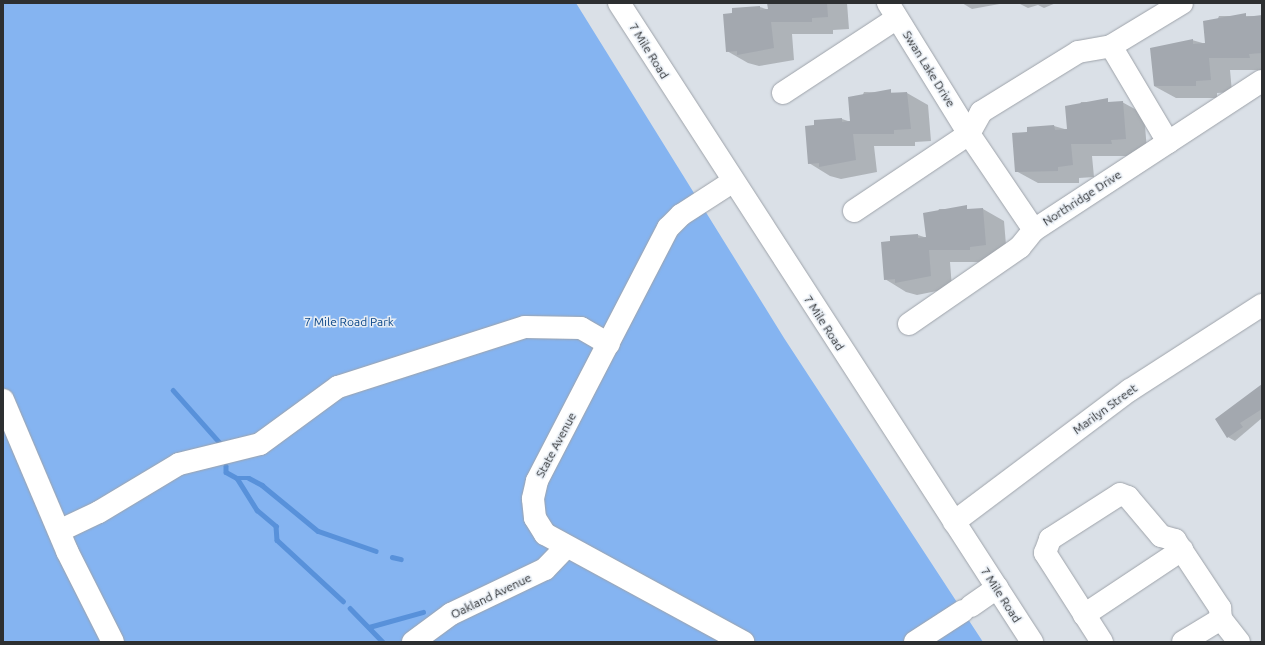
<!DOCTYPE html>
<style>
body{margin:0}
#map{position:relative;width:1265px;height:645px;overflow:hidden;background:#dae0e7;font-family:Ubuntu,sans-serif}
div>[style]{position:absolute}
.green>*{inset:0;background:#85b4f1}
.shadow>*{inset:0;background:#0003}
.stream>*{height:4.5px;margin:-2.25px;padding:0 2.25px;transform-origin:2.25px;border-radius:2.25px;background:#5891da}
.building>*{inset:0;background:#a3a8af}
.roads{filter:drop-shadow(0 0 1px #9ea3aa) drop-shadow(0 0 1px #9ea3aa)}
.minor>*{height:22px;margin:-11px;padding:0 11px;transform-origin:11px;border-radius:11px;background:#fff}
span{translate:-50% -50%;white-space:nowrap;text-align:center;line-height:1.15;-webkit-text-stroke:3px #e7edf4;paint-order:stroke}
.street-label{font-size:12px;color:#2d2f31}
.park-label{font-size:12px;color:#094587}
.frame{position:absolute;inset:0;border:4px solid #2d2f31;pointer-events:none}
</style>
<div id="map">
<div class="green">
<i style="clip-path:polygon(3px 3px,576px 3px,784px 338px,983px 642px,3px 642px)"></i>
</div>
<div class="shadow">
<i style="clip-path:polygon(768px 3px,847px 3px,849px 29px,833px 30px,833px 34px,792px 34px,794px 60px,759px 66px,748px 63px,727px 51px,734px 14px,760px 7px,769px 10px)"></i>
<i style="clip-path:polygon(962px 3px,1005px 3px,972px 9px)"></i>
<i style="clip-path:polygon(1018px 3px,1056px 3px,1044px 8px,1038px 5px,1028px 8px)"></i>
<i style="clip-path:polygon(1219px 16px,1262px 16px,1262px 70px,1230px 70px,1232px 92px,1217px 93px,1217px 98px,1176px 98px,1154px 86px,1192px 40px,1206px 44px)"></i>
<i style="clip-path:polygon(864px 92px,907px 93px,928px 105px,931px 141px,915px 142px,915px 146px,874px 146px,877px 172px,841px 179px,830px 176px,809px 163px,816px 126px,842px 119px,851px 122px)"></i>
<i style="clip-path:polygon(1081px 102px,1122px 102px,1144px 114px,1147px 150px,1132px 152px,1133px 156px,1092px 156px,1094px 177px,1079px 178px,1079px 183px,1038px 183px,1016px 171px,1028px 133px,1054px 126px,1068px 130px)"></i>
<i style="clip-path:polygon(939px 209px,983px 209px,1004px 221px,1007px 257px,991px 262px,950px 262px,952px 288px,917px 295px,906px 292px,885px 279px,918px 235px,927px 238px)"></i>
<i style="clip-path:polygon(1262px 385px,1262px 418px,1235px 441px,1228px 437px)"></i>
</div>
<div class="stream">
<i style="left:173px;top:390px;width:74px;rotate:48.3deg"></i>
<i style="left:226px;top:466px;width:6px;rotate:90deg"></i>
<i style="left:226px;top:472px;width:13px;rotate:29deg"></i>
<i style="left:237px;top:478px;width:38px;rotate:58deg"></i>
<i style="left:257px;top:510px;width:25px;rotate:40deg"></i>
<i style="left:276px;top:526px;width:14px;rotate:86deg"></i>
<i style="left:277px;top:540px;width:90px;rotate:42.7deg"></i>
<i style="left:237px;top:478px;width:12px"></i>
<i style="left:249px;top:478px;width:15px;rotate:28deg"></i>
<i style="left:262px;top:485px;width:72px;rotate:39.4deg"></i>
<i style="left:318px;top:531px;width:61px;rotate:19deg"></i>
<i style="left:392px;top:557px;width:9px;rotate:13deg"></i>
<i style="left:350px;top:608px;width:47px;rotate:45.9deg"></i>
<i style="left:369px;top:627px;width:56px;rotate:-15.5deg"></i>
</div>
<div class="building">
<i style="clip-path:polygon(767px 3px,827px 3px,828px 17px,812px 18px,812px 22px,771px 22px,774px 48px,737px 55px,737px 51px,726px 52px,723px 14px,732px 13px,732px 8px,760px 6px,760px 10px,768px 9px)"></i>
<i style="clip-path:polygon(1246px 13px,1246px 17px,1262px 15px,1262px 53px,1249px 54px,1250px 58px,1209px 58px,1211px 80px,1196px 81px,1196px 86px,1154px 86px,1150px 48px,1193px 39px,1193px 44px,1205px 43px,1203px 21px)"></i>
<i style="clip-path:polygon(891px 89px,891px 93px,907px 92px,911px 129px,894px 130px,894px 134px,853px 134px,856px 160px,819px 167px,819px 163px,808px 164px,805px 126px,814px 125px,814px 120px,842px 118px,842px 122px,850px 121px,848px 97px)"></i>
<i style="clip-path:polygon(1108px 98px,1108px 102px,1123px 101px,1126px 139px,1111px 140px,1112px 144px,1071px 144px,1073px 165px,1058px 167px,1058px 171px,1015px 172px,1012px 133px,1027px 132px,1027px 127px,1054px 125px,1055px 130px,1067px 129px,1065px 106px)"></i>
<i style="clip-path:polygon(967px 205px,967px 209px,983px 208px,986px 245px,970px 247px,970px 250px,929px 250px,931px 276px,895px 283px,895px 279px,884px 280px,881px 242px,890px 241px,890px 236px,918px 234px,918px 238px,926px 237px,923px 213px)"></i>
<i style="clip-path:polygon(1262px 384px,1262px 409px,1240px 423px,1243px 427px,1227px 438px,1215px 419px)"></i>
</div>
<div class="roads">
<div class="minor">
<i style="left:619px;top:3px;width:761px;rotate:57.12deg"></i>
<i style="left:888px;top:3px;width:154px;rotate:58.3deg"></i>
<i style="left:969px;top:134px;width:116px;rotate:55.9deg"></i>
<i style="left:1111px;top:46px;width:112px;rotate:59.3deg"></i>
<i style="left:783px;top:93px;width:136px;rotate:-33.3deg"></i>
<i style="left:732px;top:182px;width:61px;rotate:147.1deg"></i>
<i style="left:681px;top:215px;width:18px;rotate:135deg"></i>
<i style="left:668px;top:228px;width:285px;rotate:117.4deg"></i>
<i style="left:537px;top:481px;width:18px;rotate:103deg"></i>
<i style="left:533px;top:499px;width:19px;rotate:84deg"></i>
<i style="left:535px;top:518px;width:19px;rotate:58deg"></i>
<i style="left:545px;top:534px;width:226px;rotate:28.6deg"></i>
<i style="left:854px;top:211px;width:138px;rotate:-33.8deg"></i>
<i style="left:969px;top:134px;width:25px;rotate:-61deg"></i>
<i style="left:981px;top:112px;width:114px;rotate:-31.7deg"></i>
<i style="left:1078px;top:52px;width:34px;rotate:-10deg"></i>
<i style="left:1111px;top:46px;width:83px;rotate:-31.2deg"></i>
<i style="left:909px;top:324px;width:135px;rotate:-34.7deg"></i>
<i style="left:1020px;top:247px;width:22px;rotate:-51deg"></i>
<i style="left:1034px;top:230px;width:272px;rotate:-33.2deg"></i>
<i style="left:3px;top:400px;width:164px;rotate:67deg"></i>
<i style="left:67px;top:551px;width:102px;rotate:63.2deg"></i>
<i style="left:954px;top:522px;width:220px;rotate:-36.9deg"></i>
<i style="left:1130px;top:390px;width:157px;rotate:-32.8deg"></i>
<i style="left:59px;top:531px;width:44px;rotate:-25.4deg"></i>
<i style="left:99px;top:512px;width:93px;rotate:-31deg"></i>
<i style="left:179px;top:464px;width:83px;rotate:-13.9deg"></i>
<i style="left:260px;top:444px;width:97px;rotate:-36.2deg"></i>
<i style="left:338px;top:387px;width:196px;rotate:-17.8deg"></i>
<i style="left:525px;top:327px;width:56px;rotate:1deg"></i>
<i style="left:581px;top:328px;width:32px;rotate:30deg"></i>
<i style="left:971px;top:606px;width:32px;rotate:-35deg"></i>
<i style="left:1084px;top:615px;width:118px;rotate:-33.6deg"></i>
<i style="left:413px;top:642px;width:47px;rotate:-36.4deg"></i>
<i style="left:451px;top:614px;width:104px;rotate:-25.6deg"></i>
<i style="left:545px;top:569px;width:30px;rotate:-46deg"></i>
<i style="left:915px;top:642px;width:57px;rotate:-32.9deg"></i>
<i style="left:1102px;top:642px;width:106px;rotate:-122.6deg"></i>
<i style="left:1045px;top:553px;width:15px;rotate:-70deg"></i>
<i style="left:1050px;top:539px;width:83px;rotate:-32.7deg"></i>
<i style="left:1120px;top:494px;width:9px;rotate:21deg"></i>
<i style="left:1128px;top:497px;width:51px;rotate:49.8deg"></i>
<i style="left:1161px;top:536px;width:15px;rotate:16deg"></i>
<i style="left:1175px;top:540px;width:82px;rotate:56.5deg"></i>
<i style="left:1220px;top:608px;width:11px;rotate:85deg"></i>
<i style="left:1183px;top:642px;width:44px;rotate:-31.2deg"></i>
<i style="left:1221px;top:619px;width:29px;rotate:52deg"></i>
</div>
</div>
<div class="street-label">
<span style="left:649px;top:51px;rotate:58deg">7 Mile Road</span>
<span style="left:929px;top:69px;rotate:58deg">Swan Lake Drive</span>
<span style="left:1082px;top:198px;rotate:-33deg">Northridge Drive</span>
<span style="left:824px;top:323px;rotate:57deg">7 Mile Road</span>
<span style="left:1105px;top:409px;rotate:-36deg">Marilyn Street</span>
<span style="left:556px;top:445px;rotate:-62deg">State Avenue</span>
<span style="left:1001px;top:595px;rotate:57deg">7 Mile Road</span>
<span style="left:491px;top:596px;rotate:-26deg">Oakland Avenue</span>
</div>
<div class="park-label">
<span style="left:349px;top:322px">7 Mile Road Park</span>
</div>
<div class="frame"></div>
</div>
